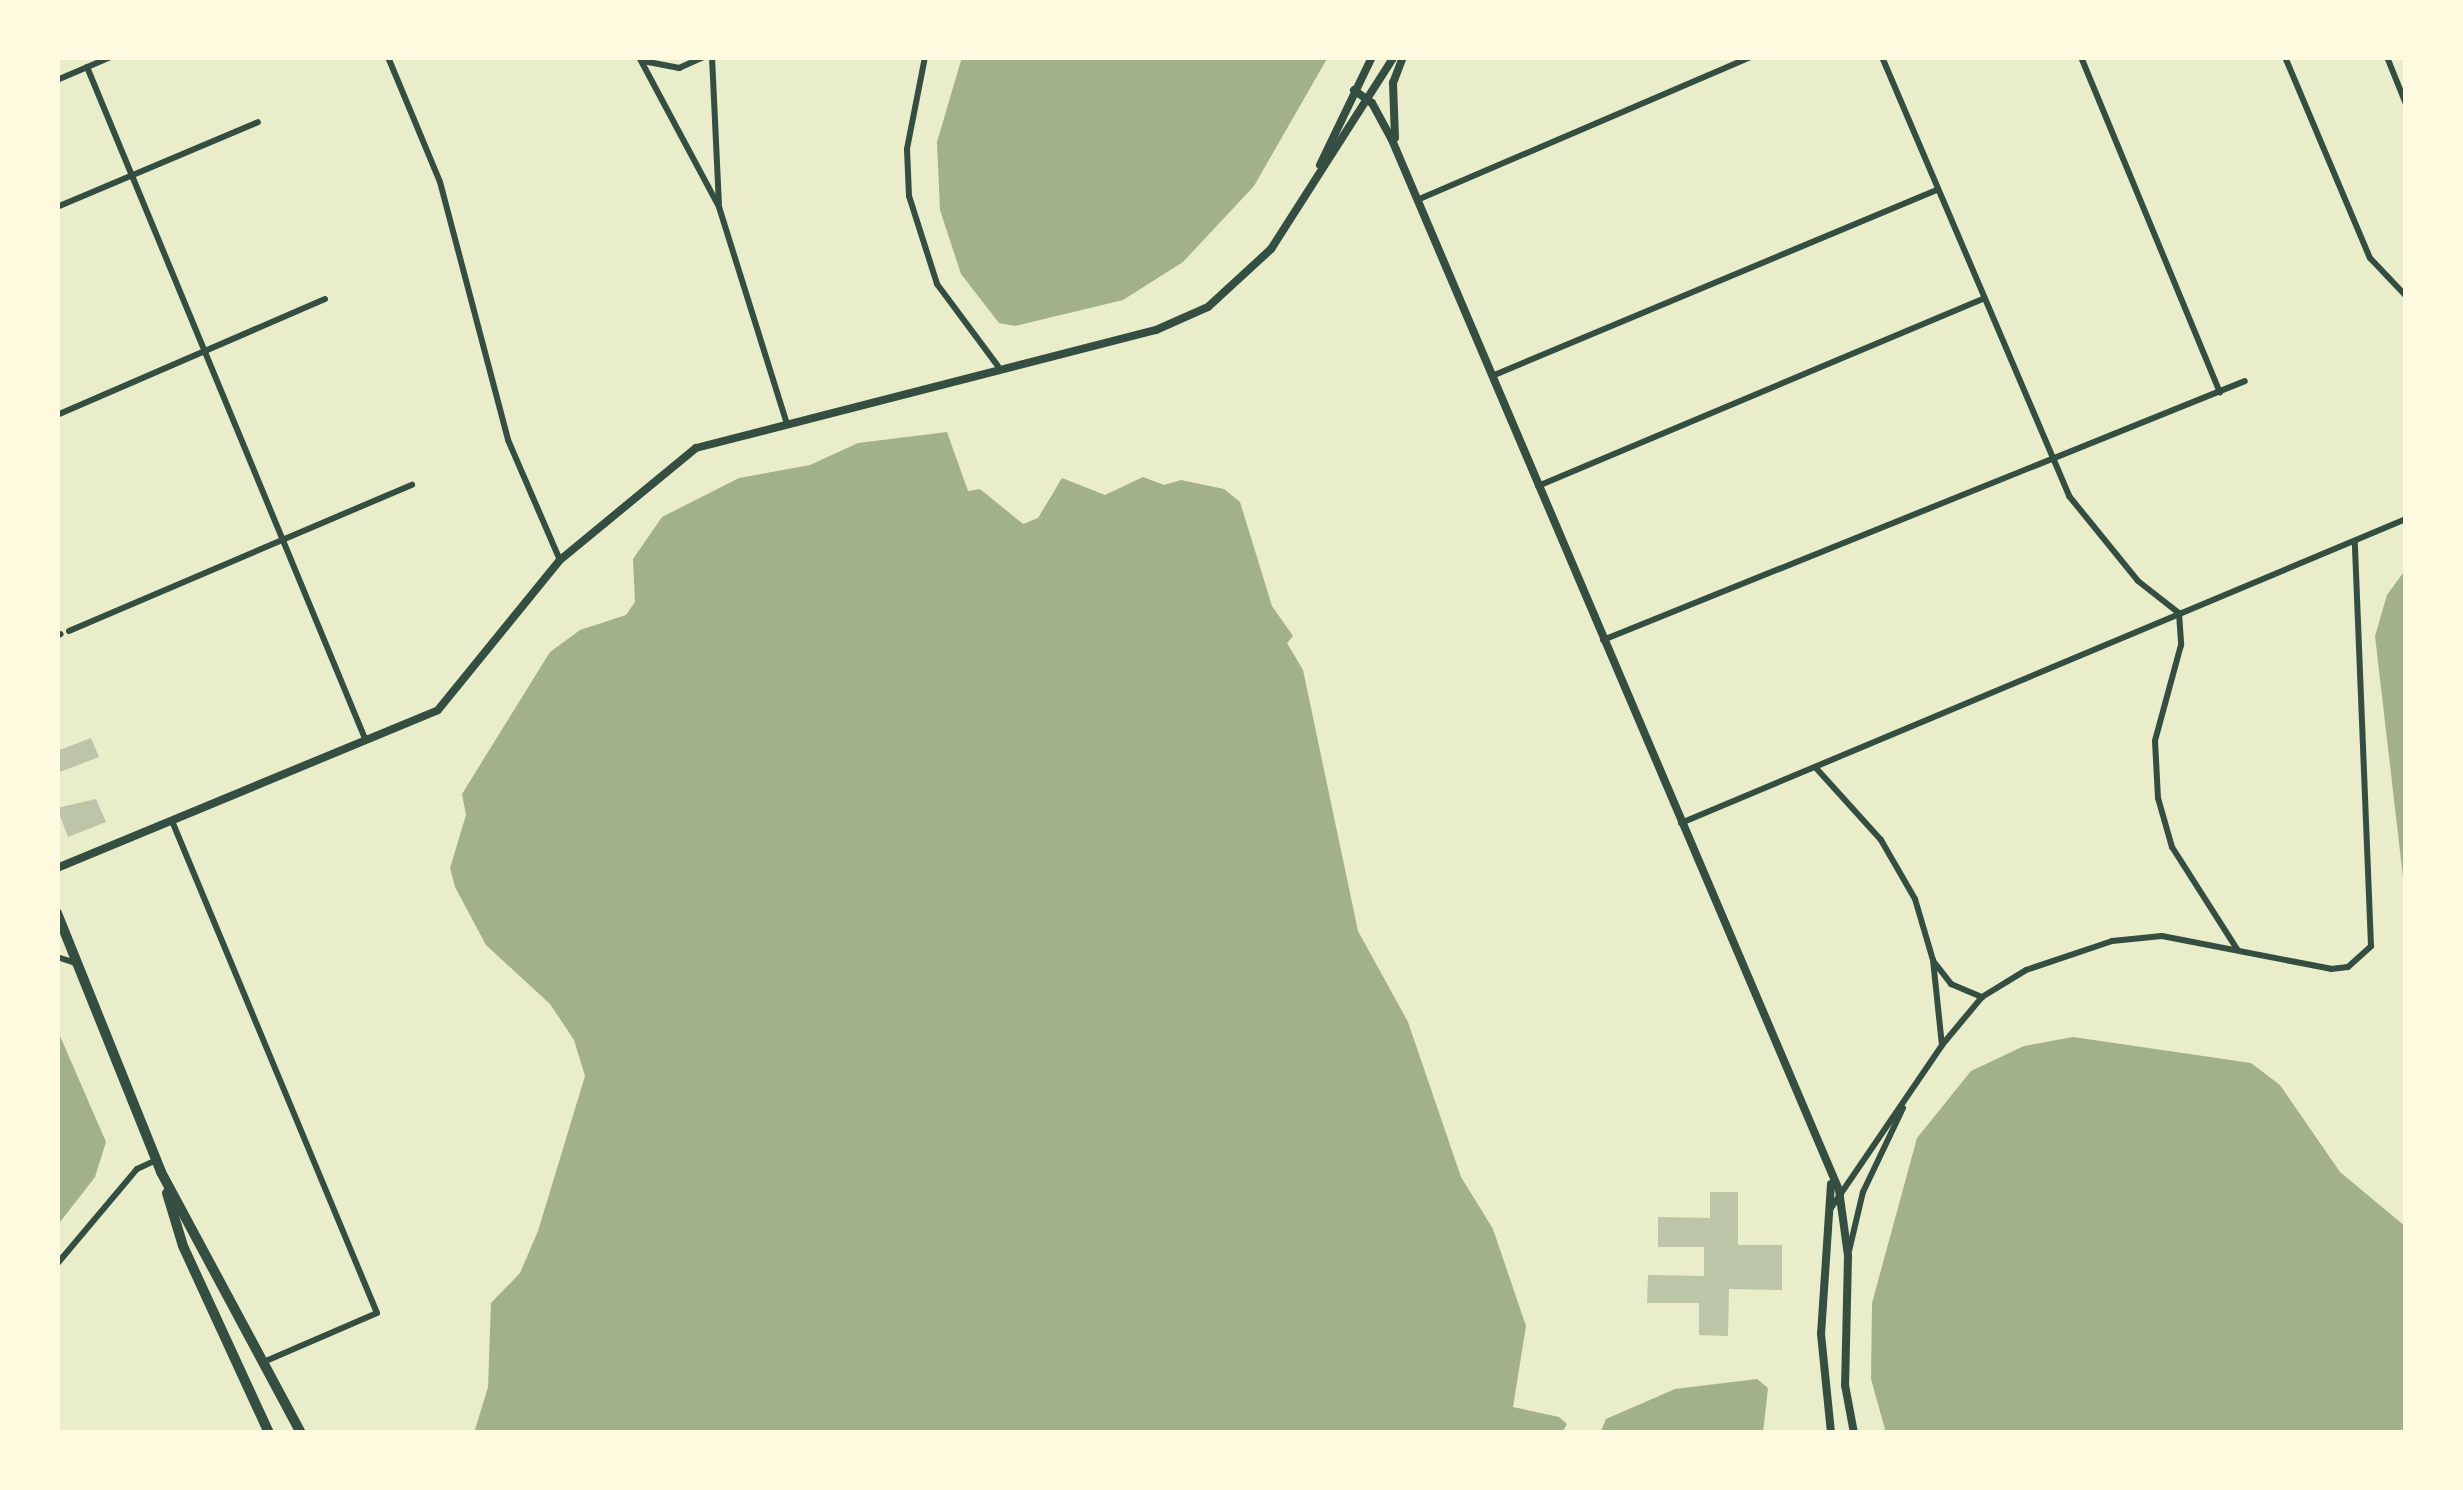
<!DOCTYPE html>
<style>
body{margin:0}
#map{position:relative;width:2463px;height:1490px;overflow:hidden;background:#e9edc9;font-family:"DejaVu Sans",sans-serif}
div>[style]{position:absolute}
.water>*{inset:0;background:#a3b18a}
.building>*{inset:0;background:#bcc5a7}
.minor>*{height:6px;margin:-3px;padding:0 3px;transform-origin:3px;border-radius:3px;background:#344e41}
.tertiary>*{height:8px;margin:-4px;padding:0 4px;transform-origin:4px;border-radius:4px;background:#344e41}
.trunk>*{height:10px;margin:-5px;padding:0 5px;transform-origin:5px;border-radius:5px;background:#344e41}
span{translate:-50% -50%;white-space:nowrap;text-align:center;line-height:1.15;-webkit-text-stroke:10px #fefae0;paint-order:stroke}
.frame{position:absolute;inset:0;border:60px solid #fefae0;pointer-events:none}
</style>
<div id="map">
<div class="water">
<i style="clip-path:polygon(962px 57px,1328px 57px,1254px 186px,1183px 262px,1123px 300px,1015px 326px,999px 323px,961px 274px,940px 210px,937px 142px)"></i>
<i style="clip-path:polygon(947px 432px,968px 491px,980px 489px,1023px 524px,1038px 518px,1062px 478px,1105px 495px,1143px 477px,1164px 485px,1181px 480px,1224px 489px,1240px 502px,1272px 606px,1293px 636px,1287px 643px,1303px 670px,1358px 931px,1408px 1022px,1461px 1177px,1493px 1229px,1526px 1326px,1513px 1407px,1559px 1417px,1567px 1424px,1562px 1433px,474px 1433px,488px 1387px,491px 1303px,520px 1273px,538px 1231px,585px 1076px,574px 1040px,550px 1004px,486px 945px,455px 887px,450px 868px,466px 815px,462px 794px,550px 652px,580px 630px,626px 615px,635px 602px,633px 559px,662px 517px,739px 478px,810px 465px,858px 443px)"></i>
<i style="clip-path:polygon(2406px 569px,2406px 903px,2375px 636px,2387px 595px)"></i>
<i style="clip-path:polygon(57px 1029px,106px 1142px,95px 1177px,57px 1226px)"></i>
<i style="clip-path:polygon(2073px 1037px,2251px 1063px,2280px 1085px,2340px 1172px,2406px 1227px,2406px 1433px,1886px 1433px,1871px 1379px,1872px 1303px,1917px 1138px,1971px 1071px,2024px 1046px)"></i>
<i style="clip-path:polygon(1757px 1379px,1768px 1388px,1763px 1433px,1600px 1433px,1606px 1419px,1675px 1389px)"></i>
</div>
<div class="building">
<i style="clip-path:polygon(91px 738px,99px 757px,57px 773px,57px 751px)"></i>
<i style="clip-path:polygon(96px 799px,106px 822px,68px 837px,57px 808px)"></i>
<i style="clip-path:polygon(1710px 1192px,1738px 1192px,1738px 1245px,1782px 1245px,1782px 1290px,1729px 1289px,1728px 1336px,1699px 1335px,1699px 1303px,1647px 1303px,1648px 1275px,1704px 1276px,1704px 1247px,1658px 1247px,1658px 1217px,1710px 1218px)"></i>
</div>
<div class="minor">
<i style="left:388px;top:57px;width:135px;rotate:67.4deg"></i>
<i style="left:440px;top:182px;width:267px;rotate:75.2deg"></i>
<i style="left:508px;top:440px;width:131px;rotate:66.6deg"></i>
<i style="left:639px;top:57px;width:170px;rotate:61.9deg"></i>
<i style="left:719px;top:207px;width:227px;rotate:72.6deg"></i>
<i style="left:712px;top:57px;width:147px;rotate:87.3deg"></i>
<i style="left:925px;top:57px;width:94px;rotate:101.1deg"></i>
<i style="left:907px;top:149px;width:47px;rotate:87.6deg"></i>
<i style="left:909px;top:196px;width:92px;rotate:72.3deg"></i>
<i style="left:937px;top:284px;width:102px;rotate:53.4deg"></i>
<i style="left:1882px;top:57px;width:477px;rotate:66.9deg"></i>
<i style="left:2069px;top:496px;width:109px;rotate:50.9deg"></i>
<i style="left:2138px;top:581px;width:52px;rotate:38deg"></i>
<i style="left:2179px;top:613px;width:32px;rotate:86deg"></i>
<i style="left:2181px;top:645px;width:99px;rotate:105.2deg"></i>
<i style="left:2155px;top:741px;width:57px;rotate:87deg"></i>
<i style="left:2158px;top:798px;width:51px;rotate:74.1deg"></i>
<i style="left:2172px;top:847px;width:121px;rotate:57.5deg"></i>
<i style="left:2081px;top:57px;width:363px;rotate:67.5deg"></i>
<i style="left:2285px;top:57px;width:218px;rotate:67.1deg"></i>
<i style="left:2370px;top:258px;width:52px;rotate:46.5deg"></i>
<i style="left:2387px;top:57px;width:51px;rotate:68deg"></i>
<i style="left:643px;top:61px;width:37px;rotate:11deg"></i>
<i style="left:679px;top:68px;width:27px;rotate:-24deg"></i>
<i style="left:87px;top:67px;width:729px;rotate:67.51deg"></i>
<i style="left:57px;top:80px;width:59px;rotate:-23.1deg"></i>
<i style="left:1417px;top:200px;width:363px;rotate:-23.2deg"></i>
<i style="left:57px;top:207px;width:218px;rotate:-22.9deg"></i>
<i style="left:1492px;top:376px;width:482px;rotate:-22.7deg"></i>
<i style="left:57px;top:415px;width:292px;rotate:-23.4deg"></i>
<i style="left:1538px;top:486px;width:483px;rotate:-22.8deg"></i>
<i style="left:69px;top:631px;width:373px;rotate:-23.1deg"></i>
<i style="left:57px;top:636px;width:4px;rotate:-27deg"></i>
<i style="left:1603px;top:640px;width:692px;rotate:-21.97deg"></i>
<i style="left:1816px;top:768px;width:97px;rotate:47.9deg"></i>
<i style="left:1881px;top:840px;width:68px;rotate:60deg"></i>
<i style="left:1915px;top:899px;width:64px;rotate:73.6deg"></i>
<i style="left:1933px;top:960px;width:85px;rotate:84deg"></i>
<i style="left:172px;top:821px;width:533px;rotate:67.38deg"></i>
<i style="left:377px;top:1313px;width:123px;rotate:156.6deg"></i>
<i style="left:1681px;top:823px;width:786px;rotate:-22.75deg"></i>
<i style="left:57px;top:957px;width:20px;rotate:18deg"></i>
<i style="left:1934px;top:962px;width:28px;rotate:52deg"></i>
<i style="left:1951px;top:984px;width:34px;rotate:23deg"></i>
<i style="left:1831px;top:1208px;width:197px;rotate:-55.7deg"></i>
<i style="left:1942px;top:1045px;width:62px;rotate:-50.2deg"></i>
<i style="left:1982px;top:997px;width:52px;rotate:-31.5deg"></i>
<i style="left:2026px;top:970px;width:91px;rotate:-18.6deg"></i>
<i style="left:2112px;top:941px;width:50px;rotate:-5.7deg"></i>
<i style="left:2162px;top:936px;width:172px;rotate:11deg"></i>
<i style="left:2331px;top:969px;width:17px;rotate:-7deg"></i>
<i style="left:2348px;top:967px;width:31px;rotate:-42deg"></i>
<i style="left:2371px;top:946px;width:405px;rotate:-92.3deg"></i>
<i style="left:1849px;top:1251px;width:61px;rotate:-76.7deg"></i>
<i style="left:1863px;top:1192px;width:93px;rotate:-64.5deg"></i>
<i style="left:57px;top:1264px;width:124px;rotate:-49.9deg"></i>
<i style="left:137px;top:1169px;width:21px;rotate:-25deg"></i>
</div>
<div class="tertiary">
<i style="left:1354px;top:90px;width:22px;rotate:36deg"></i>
<i style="left:1372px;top:103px;width:42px;rotate:61.6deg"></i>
<i style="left:1392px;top:140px;width:1141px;rotate:66.94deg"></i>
<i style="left:1839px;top:1190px;width:67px;rotate:82.2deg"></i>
<i style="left:1848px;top:1256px;width:129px;rotate:91.3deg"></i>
<i style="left:1845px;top:1385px;width:49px;rotate:79.4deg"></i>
<i style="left:1395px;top:138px;width:55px;rotate:-92.1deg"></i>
<i style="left:1393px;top:83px;width:28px;rotate:-69deg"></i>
<i style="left:1320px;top:165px;width:120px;rotate:-64.3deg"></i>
<i style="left:57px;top:868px;width:412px;rotate:-22.5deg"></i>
<i style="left:438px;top:710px;width:193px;rotate:-50.9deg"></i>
<i style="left:560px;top:560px;width:176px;rotate:-39.5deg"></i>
<i style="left:696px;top:448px;width:475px;rotate:-14.4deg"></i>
<i style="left:1156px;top:330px;width:57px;rotate:-23.9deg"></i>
<i style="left:1208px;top:307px;width:86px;rotate:-42.6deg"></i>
<i style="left:1271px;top:249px;width:228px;rotate:-57.4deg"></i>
<i style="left:1831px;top:1184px;width:150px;rotate:93.8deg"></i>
<i style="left:1821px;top:1334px;width:100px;rotate:84.2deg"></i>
</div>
<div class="trunk">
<i style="left:57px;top:913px;width:279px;rotate:68.1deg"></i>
<i style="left:161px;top:1172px;width:296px;rotate:61.8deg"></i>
<i style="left:167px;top:1193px;width:55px;rotate:73.2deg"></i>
<i style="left:183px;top:1246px;width:206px;rotate:65.3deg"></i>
</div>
<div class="frame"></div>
</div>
